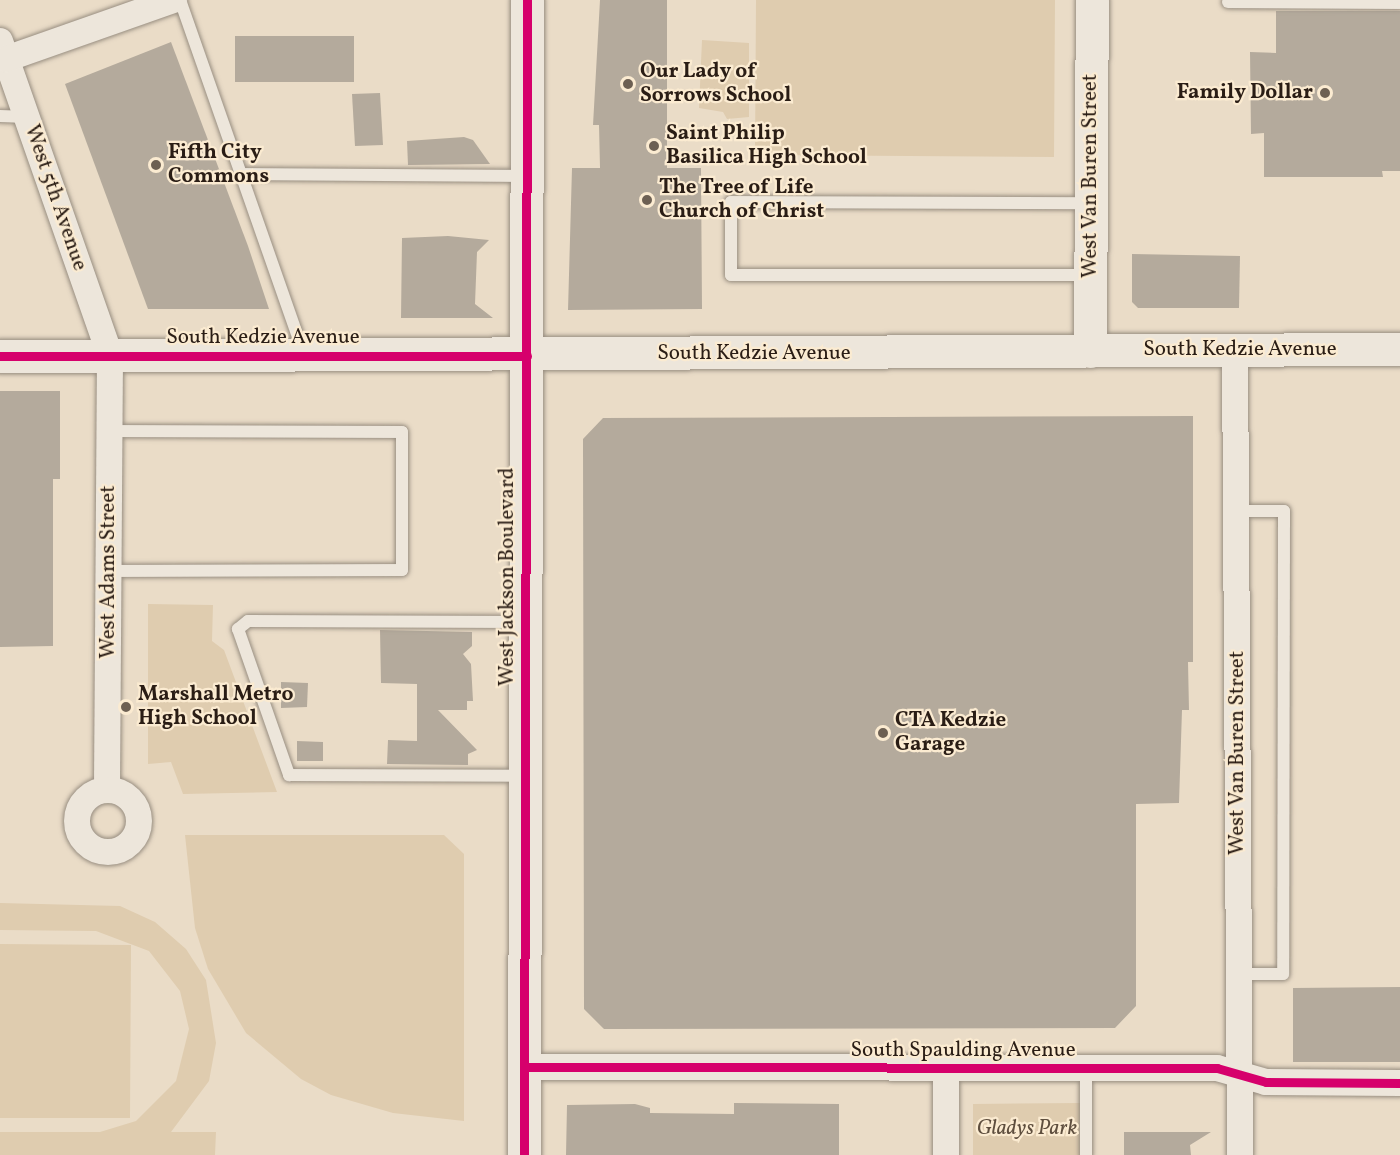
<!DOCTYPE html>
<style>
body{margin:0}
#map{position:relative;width:1400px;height:1155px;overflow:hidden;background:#eadcc7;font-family:Vollkorn,serif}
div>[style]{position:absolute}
.green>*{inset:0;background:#dfccaf}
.building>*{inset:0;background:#b4aa9c}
.roads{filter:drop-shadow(0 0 2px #988e81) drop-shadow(0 0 2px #988e81)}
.lane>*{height:12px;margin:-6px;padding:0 6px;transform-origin:6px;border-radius:6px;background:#ede6db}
.street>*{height:26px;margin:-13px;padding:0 13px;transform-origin:13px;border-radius:13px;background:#ede6db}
.street>.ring{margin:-13px;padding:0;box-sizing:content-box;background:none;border:26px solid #ede6db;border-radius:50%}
.secondary>*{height:33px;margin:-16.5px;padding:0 16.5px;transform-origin:16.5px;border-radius:16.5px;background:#ede6db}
.cycleway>*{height:9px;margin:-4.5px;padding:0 4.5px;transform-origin:4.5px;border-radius:4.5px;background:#d6006c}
.dots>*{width:16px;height:16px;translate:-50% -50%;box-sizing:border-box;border:3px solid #fbebd1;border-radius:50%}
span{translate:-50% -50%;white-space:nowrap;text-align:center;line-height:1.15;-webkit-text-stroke:4.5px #fbebd1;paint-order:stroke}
.poi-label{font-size:21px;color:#2a1d15;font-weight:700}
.left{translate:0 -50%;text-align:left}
.right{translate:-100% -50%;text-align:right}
.street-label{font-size:21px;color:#2a1d15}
.park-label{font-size:21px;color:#5e4e3e;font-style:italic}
</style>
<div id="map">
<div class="green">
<i style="clip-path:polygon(756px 0,1055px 0,1054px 157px,755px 155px)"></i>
<i style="clip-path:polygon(702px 40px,749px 43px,749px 117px,727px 119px,723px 112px,699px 108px)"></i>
<i style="clip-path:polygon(148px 604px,213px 605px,212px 641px,224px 650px,277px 792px,183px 794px,171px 762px,148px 764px)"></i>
<i style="clip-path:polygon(185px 835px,444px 835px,464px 854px,464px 1121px,393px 1113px,331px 1095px,301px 1079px,246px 1033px,208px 969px,195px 928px)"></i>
<i style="clip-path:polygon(0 903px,120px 906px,155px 922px,186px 949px,206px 980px,216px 1043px,209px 1081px,171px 1132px,216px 1132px,215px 1155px,0 1155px,0 1132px,100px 1132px,136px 1121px,176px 1081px,189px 1029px,180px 991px,149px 951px,96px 931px,0 930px)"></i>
<i style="clip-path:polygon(0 944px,131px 945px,130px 1118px,0 1118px)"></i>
<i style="clip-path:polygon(1080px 1103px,1080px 1155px,973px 1155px,973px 1104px)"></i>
</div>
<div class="building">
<i style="clip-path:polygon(600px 0,667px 0,667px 168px,701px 168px,702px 309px,568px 310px,572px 168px,600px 168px,599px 125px,593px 125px)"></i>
<i style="clip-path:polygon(1276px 11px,1400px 11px,1400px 171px,1382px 171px,1383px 177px,1264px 177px,1264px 133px,1251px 134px,1250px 52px,1276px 53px)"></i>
<i style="clip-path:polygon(235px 36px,354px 36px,354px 82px,235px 82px)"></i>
<i style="clip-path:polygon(171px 42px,248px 246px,269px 309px,148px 309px,65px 84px)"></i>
<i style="clip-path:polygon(380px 93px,383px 145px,355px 146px,352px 94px)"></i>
<i style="clip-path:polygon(464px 137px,473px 140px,490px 164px,408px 165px,407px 141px)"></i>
<i style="clip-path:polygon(448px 236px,489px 240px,477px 252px,475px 304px,493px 318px,401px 318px,402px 238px)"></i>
<i style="clip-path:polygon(1132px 254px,1240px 256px,1239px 308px,1138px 308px,1132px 302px)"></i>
<i style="clip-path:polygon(0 391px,60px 391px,60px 479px,53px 479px,53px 646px,0 647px)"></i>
<i style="clip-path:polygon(1193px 416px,1193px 662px,1188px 662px,1189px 710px,1182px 710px,1179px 803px,1136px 804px,1136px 1006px,1115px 1028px,604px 1029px,584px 1009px,583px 439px,603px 418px)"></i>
<i style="clip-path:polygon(380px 630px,472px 632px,472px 646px,463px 654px,471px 664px,473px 701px,467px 701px,467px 710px,438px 710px,477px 750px,468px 754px,468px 765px,387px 764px,388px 740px,417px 741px,417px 684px,381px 683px)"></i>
<i style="clip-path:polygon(281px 682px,308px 683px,307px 707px,281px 708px)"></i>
<i style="clip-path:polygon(297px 741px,323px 742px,323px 761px,297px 761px)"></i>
<i style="clip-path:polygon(1400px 987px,1400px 1062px,1293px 1062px,1293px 988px)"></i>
<i style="clip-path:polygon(734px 1103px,839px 1104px,839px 1155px,566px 1155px,567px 1105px,635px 1104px,650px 1108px,650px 1113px,734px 1114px)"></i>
<i style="clip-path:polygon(1124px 1132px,1211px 1132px,1190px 1145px,1191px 1155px,1124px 1155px)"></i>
</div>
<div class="roads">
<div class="lane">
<i style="left:180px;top:0;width:373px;rotate:70.7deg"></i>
<i style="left:1228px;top:2px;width:172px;rotate:0.3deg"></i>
<i style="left:0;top:116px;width:27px;rotate:2deg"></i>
<i style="left:241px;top:174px;width:284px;rotate:0.4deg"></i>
<i style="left:1089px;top:275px;width:358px;rotate:180deg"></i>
<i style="left:731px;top:275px;width:73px;rotate:-90deg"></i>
<i style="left:731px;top:202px;width:359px;rotate:0.2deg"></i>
<i style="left:1236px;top:511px;width:48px"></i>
<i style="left:1284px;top:511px;width:463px;rotate:90.1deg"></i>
<i style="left:1283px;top:974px;width:43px;rotate:180deg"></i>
<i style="left:109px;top:571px;width:293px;rotate:-0.2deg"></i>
<i style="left:402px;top:570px;width:138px;rotate:-90deg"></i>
<i style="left:402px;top:432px;width:292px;rotate:-179.8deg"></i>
<i style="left:524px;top:622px;width:276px;rotate:-179.8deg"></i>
<i style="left:248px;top:621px;width:13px;rotate:141deg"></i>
<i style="left:238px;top:629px;width:155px;rotate:70.7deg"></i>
<i style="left:289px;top:775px;width:235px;rotate:0.2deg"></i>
<i style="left:1086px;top:1155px;width:85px;rotate:-90deg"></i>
</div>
<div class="street">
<i style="left:0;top:41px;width:333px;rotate:70.7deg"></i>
<i style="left:110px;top:355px;width:434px;rotate:90.4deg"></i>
<i style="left:6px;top:59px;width:178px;rotate:-19.4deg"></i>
<i style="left:1235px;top:350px;width:805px;rotate:89.64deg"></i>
<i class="ring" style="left:77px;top:790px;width:36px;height:36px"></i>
<i style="left:524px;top:1067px;width:693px;rotate:0.08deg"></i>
<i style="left:1217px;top:1068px;width:51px;rotate:15.9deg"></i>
<i style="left:1266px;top:1082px;width:134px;rotate:0.4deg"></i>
<i style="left:946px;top:1155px;width:85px;rotate:-90deg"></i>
</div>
<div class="secondary">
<i style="left:1090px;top:351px;width:351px;rotate:-89.7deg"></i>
<i style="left:0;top:356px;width:1400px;rotate:-0.29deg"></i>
<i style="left:524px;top:1155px;width:1155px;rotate:-89.85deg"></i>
</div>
</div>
<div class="cycleway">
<i style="left:0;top:356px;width:527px"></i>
<i style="left:524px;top:1067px;width:693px;rotate:0.08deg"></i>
<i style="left:1217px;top:1068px;width:51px;rotate:15.9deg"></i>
<i style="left:1266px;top:1082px;width:134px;rotate:0.4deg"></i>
<i style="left:524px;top:1155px;width:1155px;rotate:-89.85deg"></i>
</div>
<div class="dots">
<i style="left:628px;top:84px;background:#6d6053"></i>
<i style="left:1325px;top:93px;background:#6d6053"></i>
<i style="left:654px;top:146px;background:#6d6053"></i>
<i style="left:156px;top:165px;background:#6d6053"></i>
<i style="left:647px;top:200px;background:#6d6053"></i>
<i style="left:126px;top:707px;background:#6d6053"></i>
<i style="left:883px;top:733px;background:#6d6053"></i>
</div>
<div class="poi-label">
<span class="left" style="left:640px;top:84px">Our Lady of<br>Sorrows School</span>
<span class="right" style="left:1313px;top:93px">Family Dollar</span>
<span class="left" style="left:666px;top:146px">Saint Philip<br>Basilica High School</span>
<span class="left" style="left:168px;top:165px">Fifth City<br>Commons</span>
<span class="left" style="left:659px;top:200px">The Tree of Life<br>Church of Christ</span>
<span class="left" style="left:138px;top:707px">Marshall Metro<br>High School</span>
<span class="left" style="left:895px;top:733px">CTA Kedzie<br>Garage</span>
</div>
<div class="street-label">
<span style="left:1091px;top:176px;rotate:-90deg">West Van Buren Street</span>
<span style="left:55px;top:198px;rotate:71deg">West 5th Avenue</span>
<span style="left:263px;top:338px">South Kedzie Avenue</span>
<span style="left:1240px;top:350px">South Kedzie Avenue</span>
<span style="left:754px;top:354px">South Kedzie Avenue</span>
<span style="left:109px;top:572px;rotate:-90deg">West Adams Street</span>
<span style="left:508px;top:577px;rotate:-90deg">West Jackson Boulevard</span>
<span style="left:1238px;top:753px;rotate:-90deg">West Van Buren Street</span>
<span style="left:963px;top:1051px">South Spaulding Avenue</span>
</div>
<div class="park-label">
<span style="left:1027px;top:1129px">Gladys Park</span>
</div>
</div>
